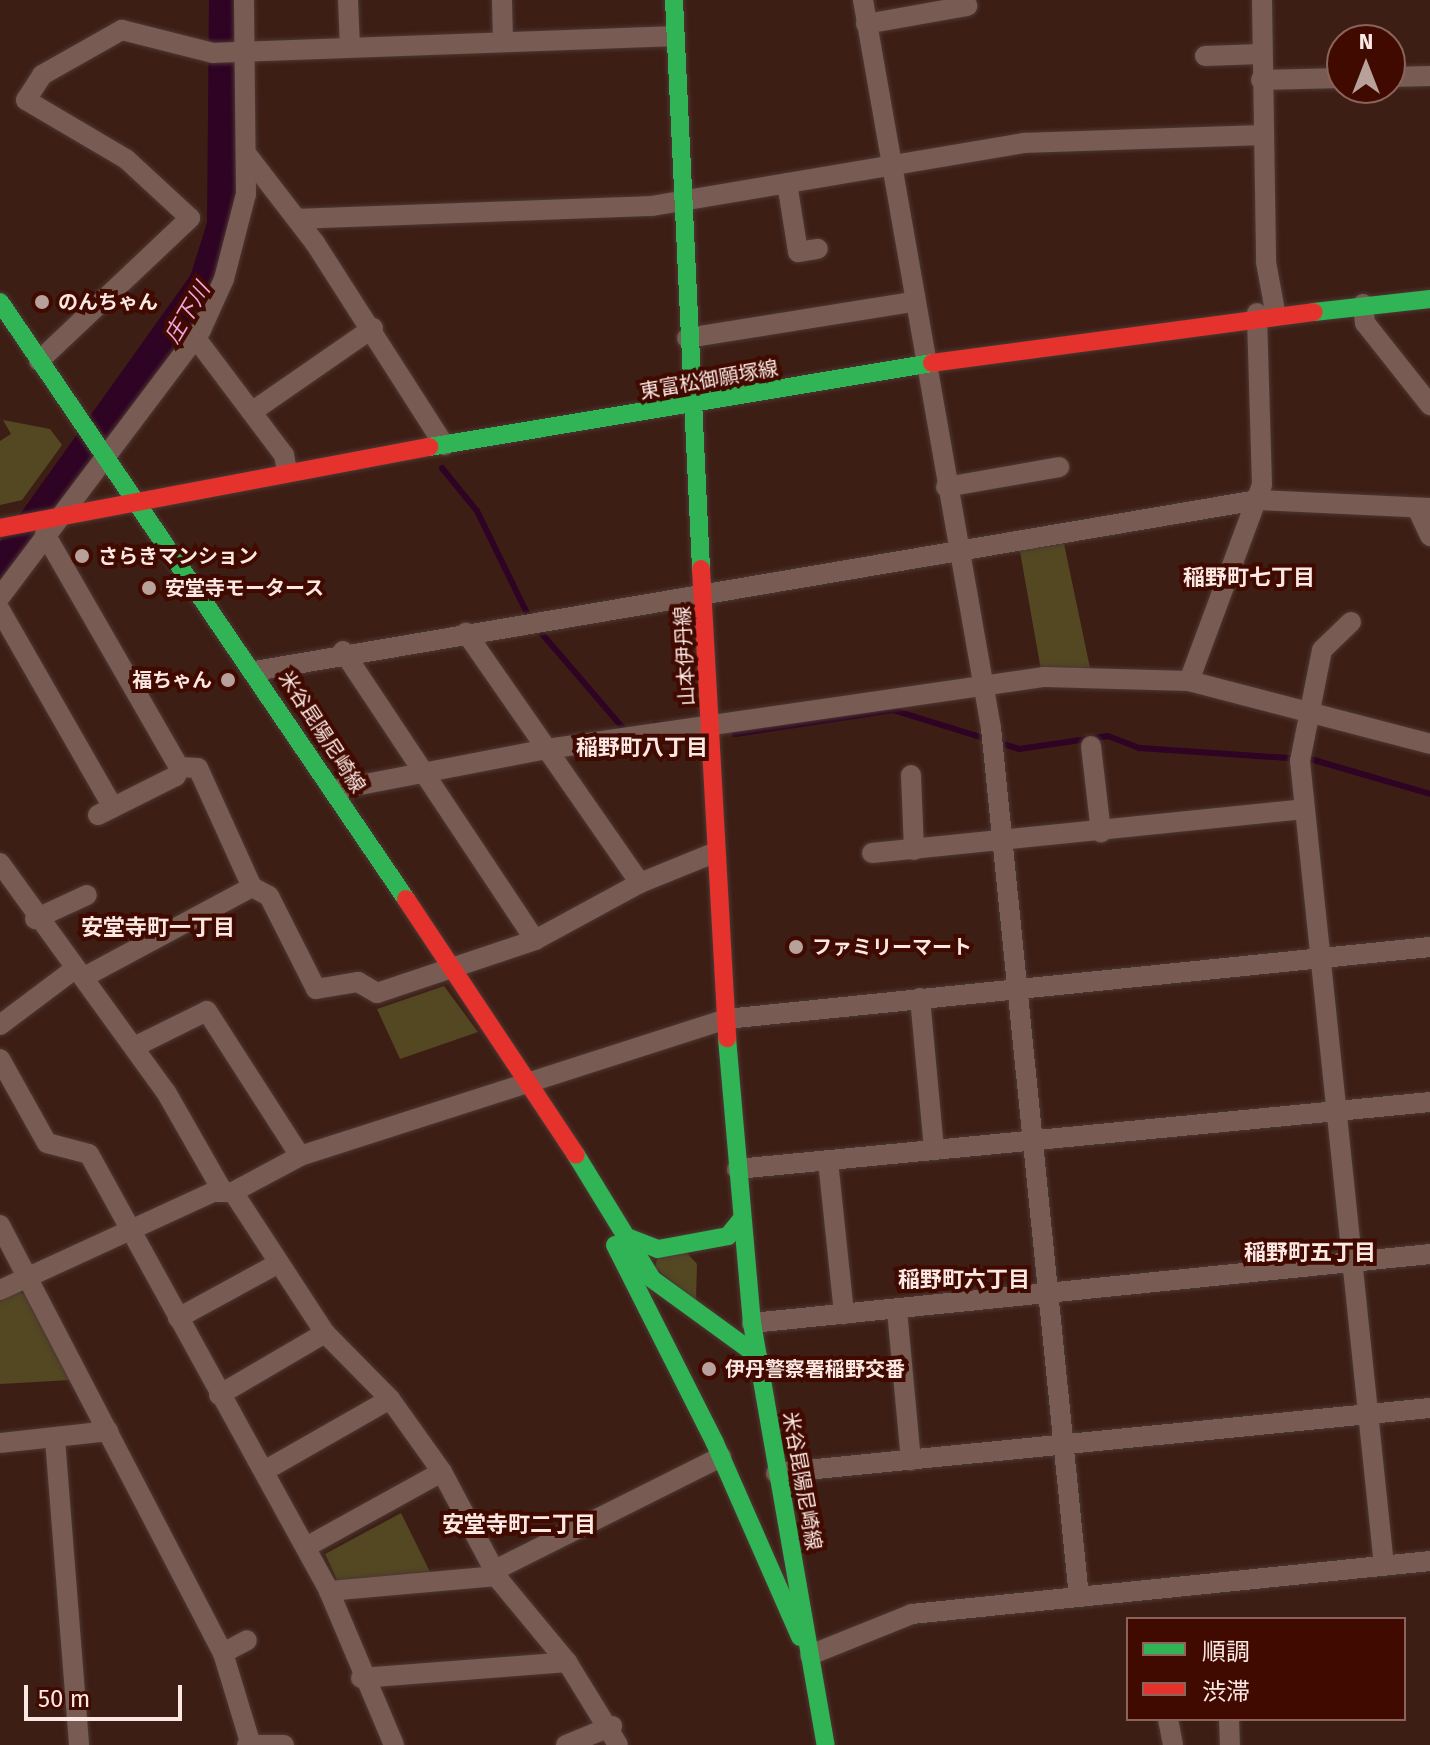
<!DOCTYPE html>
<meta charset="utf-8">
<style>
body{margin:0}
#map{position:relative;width:1430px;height:1745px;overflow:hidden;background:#3d1e15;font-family:"Fira Sans","Noto Sans JP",sans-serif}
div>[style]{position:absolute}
.green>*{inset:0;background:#544823}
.stream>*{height:6px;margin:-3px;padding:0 3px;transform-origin:3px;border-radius:3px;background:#2e0323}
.river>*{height:38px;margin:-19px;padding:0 19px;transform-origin:19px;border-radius:19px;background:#2e0323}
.roads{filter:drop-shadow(0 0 2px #4c3833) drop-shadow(0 0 2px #4c3833)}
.street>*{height:20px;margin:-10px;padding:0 10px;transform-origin:10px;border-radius:10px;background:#785b52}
.fast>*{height:18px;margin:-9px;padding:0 9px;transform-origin:9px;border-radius:9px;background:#30b455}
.jam>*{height:18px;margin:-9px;padding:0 9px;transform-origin:9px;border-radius:9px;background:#e5322d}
.dots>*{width:22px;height:22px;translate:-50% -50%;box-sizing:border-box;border:4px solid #410a00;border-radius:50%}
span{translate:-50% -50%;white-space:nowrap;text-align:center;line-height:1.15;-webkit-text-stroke:8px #410a00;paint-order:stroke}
.poi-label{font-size:20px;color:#fbe8e3;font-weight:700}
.left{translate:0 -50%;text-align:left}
.right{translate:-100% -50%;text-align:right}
.street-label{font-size:20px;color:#fbe8e3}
.water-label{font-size:22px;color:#f4a4e0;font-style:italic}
.neighbourhood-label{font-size:22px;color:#fbe8e3;font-weight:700}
.legend{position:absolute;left:1126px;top:1617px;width:280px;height:104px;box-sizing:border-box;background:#410a00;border:2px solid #8b635b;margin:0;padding:10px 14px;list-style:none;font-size:24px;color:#fbe8e3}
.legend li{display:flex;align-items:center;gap:16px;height:40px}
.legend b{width:40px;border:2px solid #8b635b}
.north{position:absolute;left:1326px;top:24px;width:80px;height:80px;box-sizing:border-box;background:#410a00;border:2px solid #8b635b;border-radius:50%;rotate:0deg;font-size:22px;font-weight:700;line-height:32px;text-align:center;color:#fbe8e3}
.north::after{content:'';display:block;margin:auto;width:28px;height:36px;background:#b8a19b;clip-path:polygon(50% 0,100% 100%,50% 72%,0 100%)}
.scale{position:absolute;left:24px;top:1685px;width:158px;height:36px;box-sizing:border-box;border:4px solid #fbe8e3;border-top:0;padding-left:10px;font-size:24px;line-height:28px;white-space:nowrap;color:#fbe8e3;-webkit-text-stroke:6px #410a00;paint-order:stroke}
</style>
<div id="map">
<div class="green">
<i style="clip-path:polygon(3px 420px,50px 429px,62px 445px,22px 500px,0 505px,0 441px,11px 434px)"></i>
<i style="clip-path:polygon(1063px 539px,1090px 668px,1041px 670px,1019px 546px)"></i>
<i style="clip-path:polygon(444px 986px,478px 1032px,400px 1059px,377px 1009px)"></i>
<i style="clip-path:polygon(686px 1252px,697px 1264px,696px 1301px,655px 1268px,658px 1255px)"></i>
<i style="clip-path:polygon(19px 1292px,26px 1295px,71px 1380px,0 1384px,0 1301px)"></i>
<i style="clip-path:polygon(401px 1513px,433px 1578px,339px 1584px,325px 1554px)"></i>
</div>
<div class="stream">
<i style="left:442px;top:468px;width:55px;rotate:50.9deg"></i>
<i style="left:477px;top:511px;width:120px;rotate:63.9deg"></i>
<i style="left:537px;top:628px;width:133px;rotate:49.3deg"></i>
<i style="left:655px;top:724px;width:20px;rotate:3deg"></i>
<i style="left:735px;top:734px;width:160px;rotate:-8.6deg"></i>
<i style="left:893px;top:710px;width:132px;rotate:17.2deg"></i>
<i style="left:1019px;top:749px;width:90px;rotate:-8.3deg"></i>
<i style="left:1108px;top:736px;width:34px;rotate:21deg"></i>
<i style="left:1140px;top:748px;width:174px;rotate:3.9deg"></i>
<i style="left:1314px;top:760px;width:121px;rotate:16.3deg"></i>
</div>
<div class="river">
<i style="left:0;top:575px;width:359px;rotate:-54.5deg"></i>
<i style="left:208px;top:283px;width:60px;rotate:-72.5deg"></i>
<i style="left:226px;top:226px;width:226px;rotate:-89.5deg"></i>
</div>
<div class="roads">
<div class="street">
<i style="left:348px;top:0;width:47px;rotate:87.6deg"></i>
<i style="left:502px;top:0;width:42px;rotate:88.6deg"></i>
<i style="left:863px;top:0;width:739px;rotate:80.03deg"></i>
<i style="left:991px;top:728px;width:873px;rotate:84.22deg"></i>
<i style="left:1262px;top:0;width:262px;rotate:89.1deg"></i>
<i style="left:1266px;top:262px;width:50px;rotate:79.6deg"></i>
<i style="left:866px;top:24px;width:103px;rotate:-10.1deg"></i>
<i style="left:1205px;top:56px;width:56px;rotate:-2deg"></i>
<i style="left:1390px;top:77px;width:40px;rotate:-1.4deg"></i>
<i style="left:1261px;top:80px;width:81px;rotate:-1.4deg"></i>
<i style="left:248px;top:156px;width:110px;rotate:52.4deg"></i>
<i style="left:315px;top:243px;width:240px;rotate:57.4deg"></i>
<i style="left:787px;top:183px;width:70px;rotate:80.9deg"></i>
<i style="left:798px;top:252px;width:20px;rotate:-9deg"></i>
<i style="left:297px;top:219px;width:355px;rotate:-2.1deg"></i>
<i style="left:652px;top:206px;width:377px;rotate:-9.6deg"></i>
<i style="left:1024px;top:143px;width:237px;rotate:-1.9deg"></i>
<i style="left:1363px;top:304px;width:19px;rotate:84deg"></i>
<i style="left:1365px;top:323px;width:105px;rotate:51.6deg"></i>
<i style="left:195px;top:337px;width:148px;rotate:53deg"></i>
<i style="left:284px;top:455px;width:16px;rotate:79deg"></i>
<i style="left:687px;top:338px;width:228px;rotate:-9.1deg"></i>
<i style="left:39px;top:361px;width:208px;rotate:-43.4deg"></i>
<i style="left:190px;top:218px;width:87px;rotate:-137.3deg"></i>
<i style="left:126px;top:159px;width:116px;rotate:-149.5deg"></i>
<i style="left:26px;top:100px;width:30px;rotate:-57deg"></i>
<i style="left:42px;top:75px;width:92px;rotate:-29.4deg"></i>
<i style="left:122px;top:30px;width:94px;rotate:14.2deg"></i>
<i style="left:213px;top:53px;width:462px;rotate:-2.1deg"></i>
<i style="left:253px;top:411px;width:146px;rotate:-34.7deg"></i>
<i style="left:946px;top:487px;width:115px;rotate:-10deg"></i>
<i style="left:1417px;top:508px;width:31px;rotate:65deg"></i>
<i style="left:45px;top:534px;width:269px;rotate:60.1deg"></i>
<i style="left:179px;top:767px;width:19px;rotate:3deg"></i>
<i style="left:198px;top:768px;width:131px;rotate:65.6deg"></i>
<i style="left:252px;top:887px;width:191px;rotate:151.8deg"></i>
<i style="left:0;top:597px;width:334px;rotate:-53deg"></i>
<i style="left:201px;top:330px;width:56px;rotate:-65.7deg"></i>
<i style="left:224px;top:279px;width:88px;rotate:-75.5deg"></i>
<i style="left:246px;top:194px;width:194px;rotate:-90.6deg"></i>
<i style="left:0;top:610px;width:227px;rotate:60.2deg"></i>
<i style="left:1351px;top:622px;width:40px;rotate:136deg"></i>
<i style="left:1322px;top:650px;width:113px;rotate:101.2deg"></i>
<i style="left:1300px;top:761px;width:809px;rotate:84.04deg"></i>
<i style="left:343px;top:651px;width:347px;rotate:56.4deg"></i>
<i style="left:255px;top:671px;width:1017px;rotate:-9.68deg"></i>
<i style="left:1258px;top:500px;width:172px;rotate:2.7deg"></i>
<i style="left:1189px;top:681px;width:209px;rotate:-69.6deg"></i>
<i style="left:1262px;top:485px;width:172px;rotate:-91.7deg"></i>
<i style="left:1091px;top:746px;width:87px;rotate:83.4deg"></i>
<i style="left:911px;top:775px;width:75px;rotate:87.7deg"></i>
<i style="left:334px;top:790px;width:217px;rotate:-10.9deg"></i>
<i style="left:547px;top:749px;width:501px;rotate:-8.26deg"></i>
<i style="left:1043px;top:677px;width:146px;rotate:1.6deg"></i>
<i style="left:1189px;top:681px;width:249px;rotate:14.6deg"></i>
<i style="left:98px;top:815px;width:87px;rotate:-26.6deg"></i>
<i style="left:176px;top:776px;width:9px;rotate:-72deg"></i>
<i style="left:872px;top:853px;width:434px;rotate:-5.8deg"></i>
<i style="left:0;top:863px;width:283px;rotate:54.1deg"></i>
<i style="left:166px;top:1092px;width:115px;rotate:60.3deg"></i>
<i style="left:640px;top:883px;width:80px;rotate:-22.1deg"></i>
<i style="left:252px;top:887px;width:19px;rotate:28deg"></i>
<i style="left:269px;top:896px;width:104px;rotate:63.2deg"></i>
<i style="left:316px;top:989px;width:43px;rotate:-9.5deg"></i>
<i style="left:358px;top:982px;width:22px;rotate:30deg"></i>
<i style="left:377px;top:993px;width:167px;rotate:-18.5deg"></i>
<i style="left:535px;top:940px;width:119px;rotate:-28.5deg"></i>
<i style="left:640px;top:883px;width:305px;rotate:-124.8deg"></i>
<i style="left:35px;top:919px;width:57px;rotate:-24.8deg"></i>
<i style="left:920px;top:998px;width:153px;rotate:84.7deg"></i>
<i style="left:0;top:1025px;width:90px;rotate:-36.9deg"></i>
<i style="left:134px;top:1047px;width:81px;rotate:-26.3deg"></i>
<i style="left:207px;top:1011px;width:172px;rotate:57.3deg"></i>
<i style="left:0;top:1059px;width:96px;rotate:60.8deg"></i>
<i style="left:47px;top:1143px;width:43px;rotate:14.7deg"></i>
<i style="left:89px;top:1154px;width:499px;rotate:61.2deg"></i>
<i style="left:329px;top:1591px;width:167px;rotate:67.1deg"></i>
<i style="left:828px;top:1161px;width:154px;rotate:84deg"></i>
<i style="left:737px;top:1169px;width:696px;rotate:-5.52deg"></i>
<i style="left:233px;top:1192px;width:168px;rotate:56.9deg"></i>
<i style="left:325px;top:1333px;width:93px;rotate:45.4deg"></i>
<i style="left:390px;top:1399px;width:90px;rotate:54.5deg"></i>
<i style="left:442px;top:1472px;width:123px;rotate:62deg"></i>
<i style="left:500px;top:1581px;width:105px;rotate:50.4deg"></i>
<i style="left:567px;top:1662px;width:97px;rotate:58.4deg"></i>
<i style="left:0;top:1225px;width:483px;rotate:62.5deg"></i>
<i style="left:223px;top:1653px;width:96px;rotate:73.1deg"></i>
<i style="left:0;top:1290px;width:234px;rotate:-24.7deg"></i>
<i style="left:213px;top:1192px;width:20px"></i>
<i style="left:233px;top:1192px;width:76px;rotate:-28.2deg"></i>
<i style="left:300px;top:1156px;width:447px;rotate:-17.8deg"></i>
<i style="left:726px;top:1019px;width:708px;rotate:-5.84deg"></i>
<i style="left:897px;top:1310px;width:151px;rotate:84.7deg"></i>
<i style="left:178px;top:1318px;width:113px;rotate:-28.6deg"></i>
<i style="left:752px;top:1323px;width:682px;rotate:-5.81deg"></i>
<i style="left:219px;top:1395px;width:123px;rotate:-30.3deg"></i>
<i style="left:55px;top:1439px;width:307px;rotate:85.5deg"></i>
<i style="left:0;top:1443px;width:109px;rotate:-6.3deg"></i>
<i style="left:264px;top:1471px;width:145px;rotate:-29.7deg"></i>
<i style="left:776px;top:1473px;width:657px;rotate:-5.68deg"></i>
<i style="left:306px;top:1547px;width:155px;rotate:-28.9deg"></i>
<i style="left:495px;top:1570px;width:253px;rotate:-26.6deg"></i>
<i style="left:329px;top:1591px;width:170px;rotate:-5.1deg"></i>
<i style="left:223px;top:1653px;width:27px;rotate:-28deg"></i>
<i style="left:810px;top:1655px;width:110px;rotate:-21.9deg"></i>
<i style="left:912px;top:1614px;width:521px;rotate:-5.84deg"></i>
<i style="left:361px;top:1678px;width:207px;rotate:-4.4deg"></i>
<i style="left:1168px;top:1719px;width:26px;rotate:79deg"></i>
<i style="left:1229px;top:1719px;width:26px;rotate:88deg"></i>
<i style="left:247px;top:1745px;width:37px"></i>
<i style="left:566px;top:1745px;width:50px;rotate:-22.4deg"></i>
</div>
<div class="fast">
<i style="left:674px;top:0;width:570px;rotate:87.28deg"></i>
<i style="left:0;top:302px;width:722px;rotate:55.78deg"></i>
<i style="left:1314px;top:312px;width:117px;rotate:-6.4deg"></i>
<i style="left:429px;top:447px;width:510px;rotate:-9.48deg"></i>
<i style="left:727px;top:1038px;width:286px;rotate:85deg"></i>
<i style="left:752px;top:1323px;width:428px;rotate:80.1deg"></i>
<i style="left:576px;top:1155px;width:145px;rotate:58.5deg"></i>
<i style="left:652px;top:1279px;width:131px;rotate:36deg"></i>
<i style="left:624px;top:1236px;width:36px;rotate:21deg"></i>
<i style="left:658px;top:1249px;width:71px;rotate:-10.5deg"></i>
<i style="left:728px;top:1236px;width:22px;rotate:-51deg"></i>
<i style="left:615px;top:1245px;width:222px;rotate:63.2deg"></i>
<i style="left:715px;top:1443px;width:212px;rotate:66.3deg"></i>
</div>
<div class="jam">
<i style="left:932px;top:363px;width:385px;rotate:-7.6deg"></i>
<i style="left:0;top:528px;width:437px;rotate:-10.7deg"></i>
<i style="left:701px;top:569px;width:470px;rotate:86.8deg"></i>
<i style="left:406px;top:899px;width:307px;rotate:56.4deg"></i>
</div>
</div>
<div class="dots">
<i style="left:42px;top:302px;background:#b8a19b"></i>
<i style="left:82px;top:556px;background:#b8a19b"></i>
<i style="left:149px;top:588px;background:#b8a19b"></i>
<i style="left:228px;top:680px;background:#b8a19b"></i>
<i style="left:796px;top:947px;background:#b8a19b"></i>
<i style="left:709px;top:1369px;background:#b8a19b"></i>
</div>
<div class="poi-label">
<span class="left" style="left:58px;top:302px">のんちゃん</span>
<span class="left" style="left:98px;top:556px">さらきマンション</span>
<span class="left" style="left:165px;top:588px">安堂寺モータース</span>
<span class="right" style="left:212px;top:680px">福ちゃん</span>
<span class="left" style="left:812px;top:947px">ファミリーマート</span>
<span class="left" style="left:725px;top:1369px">伊丹警察署稲野交番</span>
</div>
<div class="street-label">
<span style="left:709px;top:380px;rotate:-10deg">東富松御願塚線</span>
<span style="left:685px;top:656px;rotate:-93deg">山本伊丹線</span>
<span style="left:322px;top:732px;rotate:57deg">米谷昆陽尼崎線</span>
<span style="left:802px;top:1481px;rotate:80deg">米谷昆陽尼崎線</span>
</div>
<div class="water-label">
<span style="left:187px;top:313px;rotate:-59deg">庄下川</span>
</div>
<div class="neighbourhood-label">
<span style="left:1249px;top:578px">稲野町七丁目</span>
<span style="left:642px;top:748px">稲野町八丁目</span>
<span style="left:158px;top:928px">安堂寺町一丁目</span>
<span style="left:1310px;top:1253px">稲野町五丁目</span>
<span style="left:964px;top:1280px">稲野町六丁目</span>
<span style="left:519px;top:1525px">安堂寺町二丁目</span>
</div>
<ul class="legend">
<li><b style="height:10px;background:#30b455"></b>順調</li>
<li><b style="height:10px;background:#e5322d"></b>渋滞</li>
</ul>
<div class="north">N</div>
<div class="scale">50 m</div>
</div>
